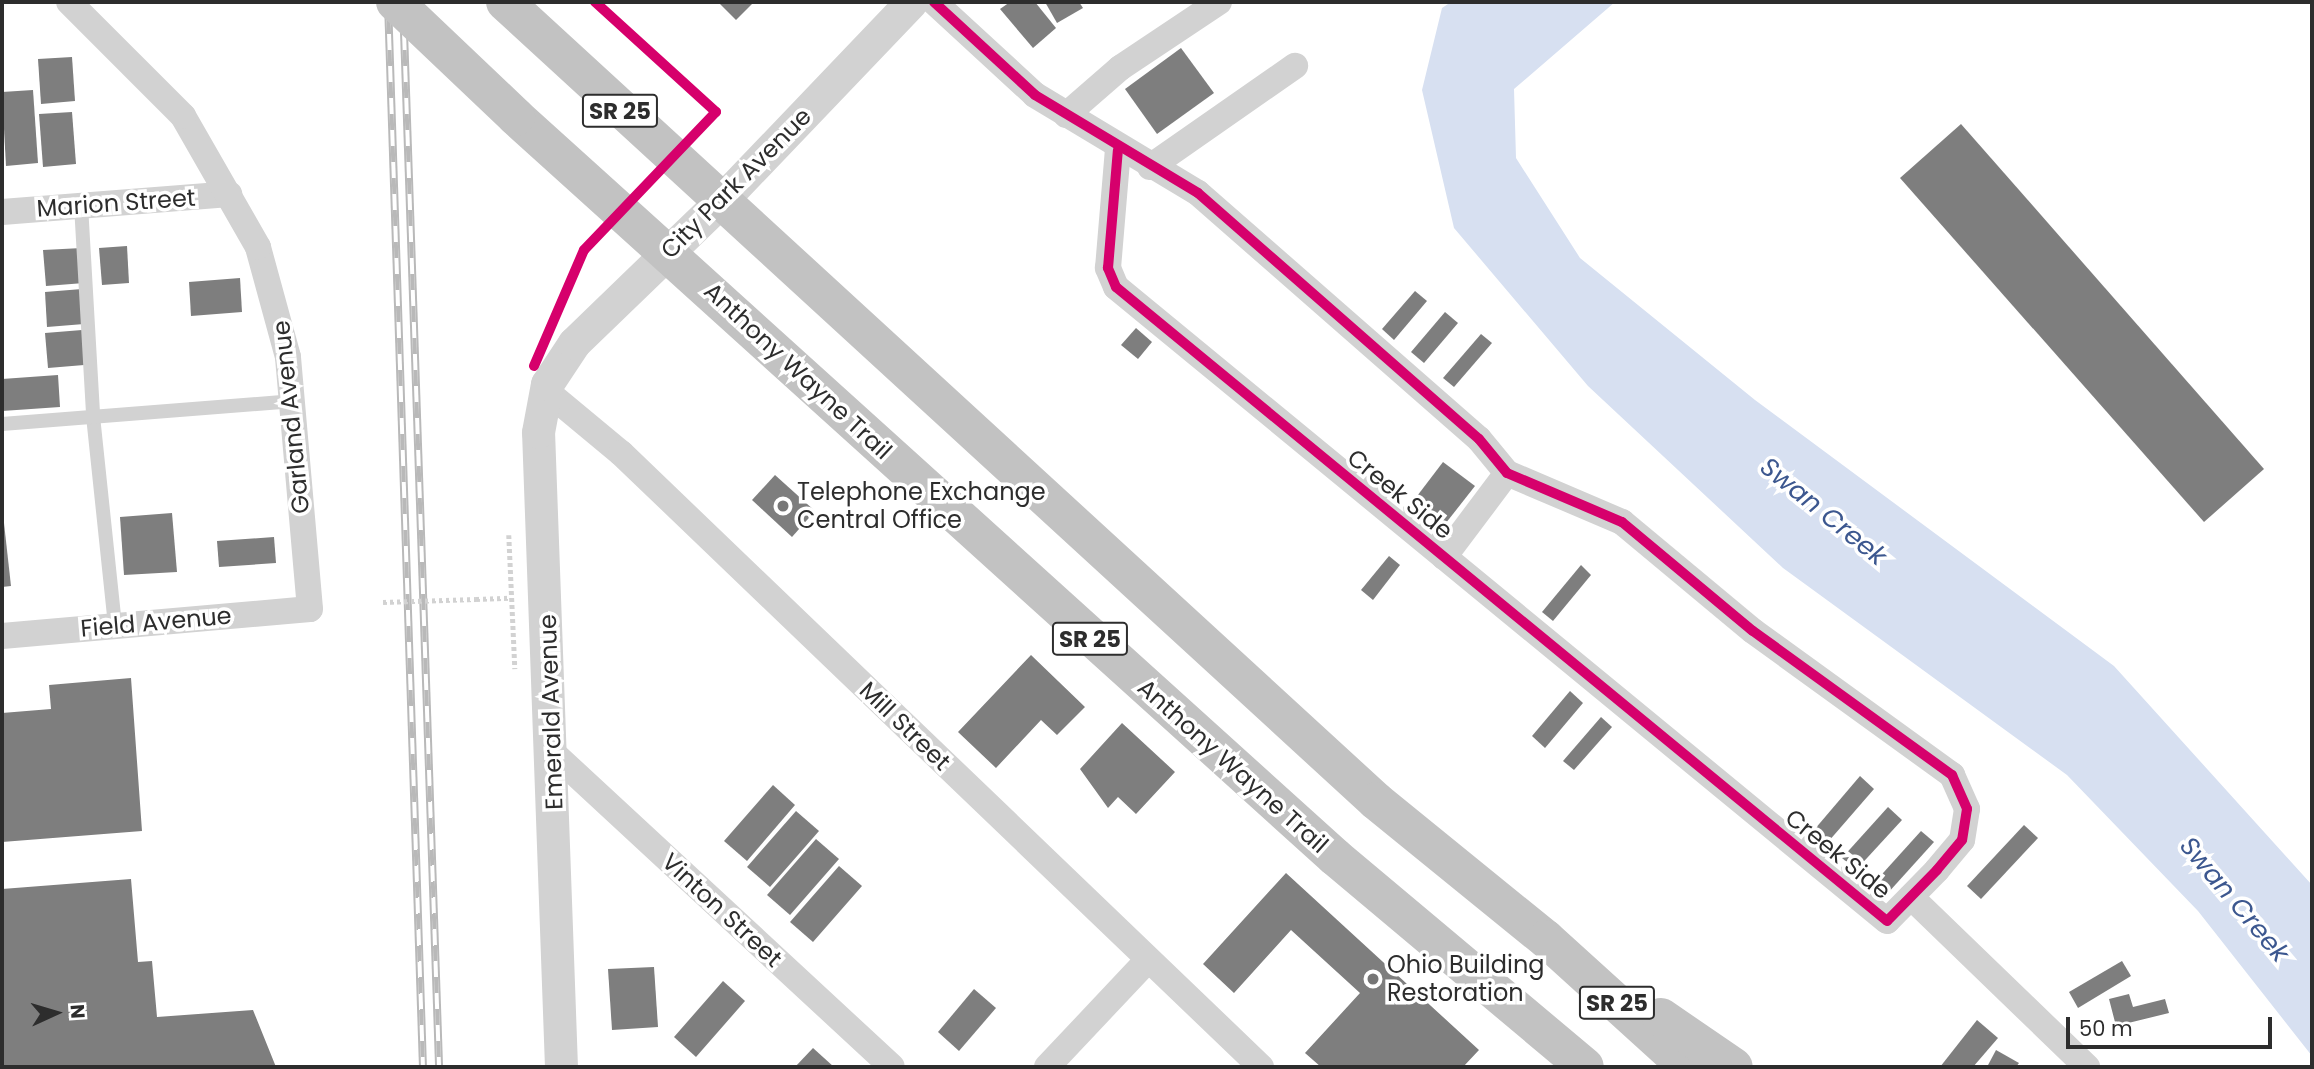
<!DOCTYPE html>
<style>
body{margin:0}
#map{position:relative;width:2314px;height:1069px;overflow:hidden;background:#fff;font-family:Poppins,sans-serif}
div>[style]{position:absolute}
.water>*{inset:0;background:#d7e0f1}
.building>*{inset:0;background:#7e7e7e}
.path>*{height:4.5px;margin-top:-2.25px;transform-origin:0;background:repeating-linear-gradient(90deg,#d2d2d2 0 3.5px,transparent 0 7px)}
.service>*{height:14px;margin:-7px;padding:0 7px;transform-origin:7px;border-radius:7px;background:#d2d2d2}
.minor>*{height:26px;margin:-13px;padding:0 13px;transform-origin:13px;border-radius:13px;background:#d2d2d2}
.tertiary>*{height:33px;margin:-16.5px;padding:0 16.5px;transform-origin:16.5px;border-radius:16.5px;background:#d2d2d2}
.trunk>*{height:38px;margin:-19px;padding:0 19px;transform-origin:19px;border-radius:19px;background:#c2c2c2}
.rail>*{height:8px;margin-top:-4px;transform-origin:0;background:repeating-linear-gradient(90deg,#fff 0 16px,#b9b9b9 0 32px);box-sizing:border-box;border-block:2px solid #b9b9b9}
.path-bridge>*{height:4.5px;margin-top:-2.25px;transform-origin:0;background:repeating-linear-gradient(90deg,#d2d2d2 0 3.5px,transparent 0 7px)}
.trunk-bridge>*{height:38px;margin:-19px;padding:0 19px;transform-origin:19px;border-radius:19px;background:#c2c2c2}
.cycleway>*{height:10px;margin:-5px;padding:0 5px;transform-origin:5px;border-radius:5px;background:#d6006c}
.dots>*{width:19px;height:19px;translate:-50% -50%;box-sizing:border-box;border:4px solid #fff;border-radius:50%}
span{translate:-50% -50%;white-space:nowrap;text-align:center;line-height:1.15;-webkit-text-stroke:7px #fff;paint-order:stroke}
.shield-label span{padding:2px 5px;background:#fff;border:2px solid;border-radius:5px;-webkit-text-stroke-width:0}
.shield-label{font-size:23px;color:#2d2d2d;font-weight:700}
.street-label{font-size:24px;color:#2d2d2d}
.poi-label{font-size:24px;color:#2d2d2d}
.left{translate:0 -50%;text-align:left}
.water-label{font-size:26px;color:#3c578f;font-style:italic}
.frame{position:absolute;inset:0;border:4px solid #2d2d2d;pointer-events:none}
.north{position:absolute;left:21px;top:978px;width:70px;height:70px;-webkit-text-stroke:5px #fff;paint-order:stroke;rotate:86deg;font-size:19px;font-weight:700;line-height:28px;text-align:center;color:#2d2d2d}
.north::after{content:'';display:block;margin:auto;width:24px;height:32px;background:#2d2d2d;clip-path:polygon(50% 0,100% 100%,50% 72%,0 100%)}
.scale{position:absolute;left:2066px;top:1017px;width:206px;height:32px;box-sizing:border-box;border:4px solid #2d2d2d;border-top:0;padding-left:9px;font-size:21px;line-height:24px;white-space:nowrap;color:#2d2d2d;-webkit-text-stroke:5px #fff;paint-order:stroke}
</style>
<div id="map">
<div class="water">
<i style="clip-path:polygon(1451px 2px,1615px 2px,1514px 89px,1516px 158px,1580px 258px,1755px 400px,2114px 666px,2312px 885px,2312px 1056px,2198px 911px,2067px 775px,1783px 568px,1588px 386px,1454px 228px,1422px 90px,1442px 8px)"></i>
</div>
<div class="building">
<i style="clip-path:polygon(718px 2px,754px 2px,736px 20px)"></i>
<i style="clip-path:polygon(1010px 2px,1035px 2px,1056px 28px,1033px 48px,1000px 9px)"></i>
<i style="clip-path:polygon(1045px 2px,1079px 2px,1083px 8px,1057px 23px)"></i>
<i style="clip-path:polygon(1181px 48px,1214px 93px,1157px 134px,1125px 89px)"></i>
<i style="clip-path:polygon(72px 57px,75px 101px,41px 104px,38px 59px)"></i>
<i style="clip-path:polygon(33px 90px,38px 163px,6px 166px,2px 92px)"></i>
<i style="clip-path:polygon(72px 112px,76px 164px,43px 167px,39px 114px)"></i>
<i style="clip-path:polygon(1961px 124px,2264px 469px,2204px 522px,1900px 178px)"></i>
<i style="clip-path:polygon(127px 246px,129px 283px,102px 285px,99px 248px)"></i>
<i style="clip-path:polygon(82px 248px,84px 283px,46px 286px,43px 250px)"></i>
<i style="clip-path:polygon(240px 278px,242px 312px,191px 316px,189px 282px)"></i>
<i style="clip-path:polygon(82px 289px,84px 324px,47px 327px,45px 292px)"></i>
<i style="clip-path:polygon(1415px 291px,1427px 301px,1394px 340px,1382px 329px)"></i>
<i style="clip-path:polygon(1445px 312px,1458px 323px,1424px 363px,1411px 352px)"></i>
<i style="clip-path:polygon(1136px 328px,1152px 342px,1138px 359px,1121px 345px)"></i>
<i style="clip-path:polygon(82px 330px,84px 365px,48px 368px,45px 333px)"></i>
<i style="clip-path:polygon(1481px 334px,1492px 343px,1454px 387px,1443px 378px)"></i>
<i style="clip-path:polygon(58px 375px,60px 407px,2px 411px,2px 379px)"></i>
<i style="clip-path:polygon(1443px 462px,1475px 486px,1442px 528px,1411px 504px)"></i>
<i style="clip-path:polygon(775px 475px,815px 511px,792px 537px,752px 500px)"></i>
<i style="clip-path:polygon(2px 505px,11px 586px,2px 587px)"></i>
<i style="clip-path:polygon(172px 513px,177px 572px,124px 575px,120px 517px)"></i>
<i style="clip-path:polygon(274px 537px,276px 563px,219px 567px,217px 541px)"></i>
<i style="clip-path:polygon(1389px 556px,1400px 565px,1373px 600px,1361px 590px)"></i>
<i style="clip-path:polygon(1581px 565px,1591px 575px,1553px 621px,1542px 612px)"></i>
<i style="clip-path:polygon(1031px 655px,1085px 707px,1057px 735px,1041px 720px,996px 768px,958px 732px)"></i>
<i style="clip-path:polygon(131px 678px,142px 831px,2px 842px,2px 713px,51px 709px,49px 685px)"></i>
<i style="clip-path:polygon(1570px 691px,1583px 703px,1545px 748px,1532px 736px)"></i>
<i style="clip-path:polygon(1601px 717px,1612px 727px,1574px 770px,1563px 761px)"></i>
<i style="clip-path:polygon(1122px 723px,1175px 772px,1136px 814px,1118px 797px,1108px 808px,1080px 769px)"></i>
<i style="clip-path:polygon(1860px 776px,1874px 789px,1828px 842px,1814px 830px)"></i>
<i style="clip-path:polygon(773px 785px,795px 805px,747px 861px,724px 841px)"></i>
<i style="clip-path:polygon(1888px 807px,1902px 820px,1856px 870px,1842px 858px)"></i>
<i style="clip-path:polygon(796px 811px,819px 831px,770px 887px,747px 867px)"></i>
<i style="clip-path:polygon(2024px 825px,2038px 838px,1981px 899px,1967px 886px)"></i>
<i style="clip-path:polygon(1921px 831px,1934px 842px,1887px 894px,1874px 883px)"></i>
<i style="clip-path:polygon(816px 839px,839px 859px,790px 915px,767px 895px)"></i>
<i style="clip-path:polygon(839px 866px,862px 886px,813px 942px,790px 922px)"></i>
<i style="clip-path:polygon(1286px 873px,1479px 1050px,1463px 1067px,1321px 1067px,1305px 1053px,1360px 993px,1291px 930px,1234px 993px,1203px 964px)"></i>
<i style="clip-path:polygon(131px 879px,138px 962px,152px 961px,157px 1017px,253px 1010px,276px 1067px,2px 1067px,2px 889px)"></i>
<i style="clip-path:polygon(2122px 961px,2131px 976px,2078px 1008px,2069px 992px)"></i>
<i style="clip-path:polygon(654px 967px,658px 1027px,612px 1030px,608px 969px)"></i>
<i style="clip-path:polygon(723px 981px,745px 1001px,696px 1057px,674px 1037px)"></i>
<i style="clip-path:polygon(974px 989px,996px 1008px,959px 1051px,938px 1032px)"></i>
<i style="clip-path:polygon(2129px 994px,2133px 1007px,2165px 999px,2169px 1013px,2116px 1026px,2109px 999px)"></i>
<i style="clip-path:polygon(1977px 1020px,1998px 1038px,1973px 1067px,1940px 1067px)"></i>
<i style="clip-path:polygon(813px 1048px,834px 1067px,795px 1067px)"></i>
<i style="clip-path:polygon(1996px 1050px,2019px 1063px,2016px 1067px,1987px 1067px)"></i>
</div>
<div class="path">
<i style="left:509px;top:535px;width:134px;rotate:87.4deg"></i>
<i style="left:476px;top:599px;width:34px;rotate:-2deg"></i>
</div>
<div class="service">
<i style="left:81px;top:205px;width:211px;rotate:86.7deg"></i>
<i style="left:93px;top:416px;width:211px;rotate:84deg"></i>
<i style="left:2px;top:424px;width:293px;rotate:-4.5deg"></i>
</div>
<div class="minor">
<i style="left:934px;top:2px;width:137px;rotate:42.6deg"></i>
<i style="left:1035px;top:95px;width:190px;rotate:31deg"></i>
<i style="left:1198px;top:193px;width:373px;rotate:41.2deg"></i>
<i style="left:1479px;top:439px;width:44px;rotate:50.5deg"></i>
<i style="left:1507px;top:473px;width:125px;rotate:23.1deg"></i>
<i style="left:1622px;top:522px;width:170px;rotate:39.8deg"></i>
<i style="left:1753px;top:631px;width:246px;rotate:35.9deg"></i>
<i style="left:1952px;top:775px;width:37px;rotate:66deg"></i>
<i style="left:1967px;top:809px;width:31px;rotate:99deg"></i>
<i style="left:1962px;top:840px;width:39px;rotate:130deg"></i>
<i style="left:1937px;top:870px;width:71px;rotate:134.4deg"></i>
<i style="left:1887px;top:921px;width:998px;rotate:-140.57deg"></i>
<i style="left:1116px;top:287px;width:21px;rotate:-113deg"></i>
<i style="left:1108px;top:268px;width:118px;rotate:-85.2deg"></i>
<i style="left:1066px;top:115px;width:72px;rotate:-41deg"></i>
<i style="left:1120px;top:68px;width:119px;rotate:-33.7deg"></i>
<i style="left:1150px;top:167px;width:177px;rotate:-34.9deg"></i>
<i style="left:2px;top:212px;width:228px;rotate:-4.5deg"></i>
<i style="left:545px;top:390px;width:99px;rotate:39.7deg"></i>
<i style="left:621px;top:453px;width:887px;rotate:43.81deg"></i>
<i style="left:1444px;top:557px;width:105px;rotate:-53.1deg"></i>
<i style="left:2px;top:636px;width:309px;rotate:-5deg"></i>
<i style="left:310px;top:609px;width:253px;rotate:-95deg"></i>
<i style="left:288px;top:357px;width:114px;rotate:-105.3deg"></i>
<i style="left:258px;top:247px;width:151px;rotate:-119.8deg"></i>
<i style="left:183px;top:116px;width:161px;rotate:-135deg"></i>
<i style="left:552px;top:752px;width:463px;rotate:42.8deg"></i>
<i style="left:1911px;top:897px;width:245px;rotate:44deg"></i>
<i style="left:1047px;top:1067px;width:147px;rotate:-46.7deg"></i>
</div>
<div class="tertiary">
<i style="left:561px;top:1067px;width:635px;rotate:-92.07deg"></i>
<i style="left:538px;top:432px;width:49px;rotate:-79.4deg"></i>
<i style="left:547px;top:384px;width:49px;rotate:-56.6deg"></i>
<i style="left:574px;top:343px;width:202px;rotate:-44deg"></i>
<i style="left:719px;top:203px;width:278px;rotate:-46.3deg"></i>
</div>
<div class="trunk">
<i style="left:505px;top:2px;width:1182px;rotate:42.53deg"></i>
<i style="left:1376px;top:801px;width:219px;rotate:39.1deg"></i>
<i style="left:1546px;top:939px;width:190px;rotate:42.2deg"></i>
<i style="left:516px;top:117px;width:1104px;rotate:42.1deg"></i>
<i style="left:1335px;top:857px;width:326px;rotate:40deg"></i>
<i style="left:1661px;top:1017px;width:88px;rotate:34.4deg"></i>
</div>
<div class="rail">
<i style="left:388px;top:2px;width:1066px;rotate:88.12deg"></i>
<i style="left:403px;top:2px;width:1066px;rotate:88.06deg"></i>
</div>
<div class="path-bridge">
<i style="left:383px;top:602px;width:93px;rotate:-1.8deg"></i>
</div>
<div class="trunk-bridge">
<i style="left:395px;top:2px;width:167px;rotate:43.5deg"></i>
</div>
<div class="cycleway">
<i style="left:934px;top:2px;width:137px;rotate:42.6deg"></i>
<i style="left:1035px;top:95px;width:190px;rotate:31deg"></i>
<i style="left:1198px;top:193px;width:373px;rotate:41.2deg"></i>
<i style="left:1479px;top:439px;width:44px;rotate:50.5deg"></i>
<i style="left:1507px;top:473px;width:125px;rotate:23.1deg"></i>
<i style="left:1622px;top:522px;width:170px;rotate:39.8deg"></i>
<i style="left:1753px;top:631px;width:246px;rotate:35.9deg"></i>
<i style="left:1952px;top:775px;width:37px;rotate:66deg"></i>
<i style="left:1967px;top:809px;width:31px;rotate:99deg"></i>
<i style="left:1962px;top:840px;width:39px;rotate:130deg"></i>
<i style="left:1937px;top:870px;width:71px;rotate:134.4deg"></i>
<i style="left:1887px;top:921px;width:998px;rotate:-140.57deg"></i>
<i style="left:1116px;top:287px;width:21px;rotate:-113deg"></i>
<i style="left:1108px;top:268px;width:118px;rotate:-85.2deg"></i>
<i style="left:534px;top:366px;width:126px;rotate:-66.7deg"></i>
<i style="left:584px;top:250px;width:191px;rotate:-46.3deg"></i>
<i style="left:716px;top:112px;width:164px;rotate:-137.7deg"></i>
</div>
<div class="dots">
<i style="left:783px;top:506px;background:#767676"></i>
<i style="left:1373px;top:979px;background:#767676"></i>
</div>
<div class="shield-label">
<span style="left:620px;top:111px">SR 25</span>
<span style="left:1090px;top:639px">SR 25</span>
<span style="left:1617px;top:1003px">SR 25</span>
</div>
<div class="street-label">
<span style="left:736px;top:183px;rotate:-45deg">City Park Avenue</span>
<span style="left:116px;top:203px;rotate:-4deg">Marion Street</span>
<span style="left:798px;top:371px;rotate:43deg">Anthony Wayne Trail</span>
<span style="left:291px;top:417px;rotate:-96deg">Garland Avenue</span>
<span style="left:1400px;top:494px;rotate:39deg">Creek Side</span>
<span style="left:156px;top:622px;rotate:-5deg">Field Avenue</span>
<span style="left:551px;top:712px;rotate:-92deg">Emerald Avenue</span>
<span style="left:905px;top:726px;rotate:44deg">Mill Street</span>
<span style="left:1233px;top:766px;rotate:42deg">Anthony Wayne Trail</span>
<span style="left:1838px;top:854px;rotate:39deg">Creek Side</span>
<span style="left:722px;top:910px;rotate:43deg">Vinton Street</span>
</div>
<div class="poi-label">
<span class="left" style="left:797px;top:506px">Telephone Exchange<br>Central Office</span>
<span class="left" style="left:1387px;top:979px">Ohio Building<br>Restoration</span>
</div>
<div class="water-label">
<span style="left:1823px;top:512px;rotate:39deg">Swan Creek</span>
<span style="left:2234px;top:900px;rotate:50deg">Swan Creek</span>
</div>
<div class="frame"></div>
<div class="north">N</div>
<div class="scale">50 m</div>
</div>
